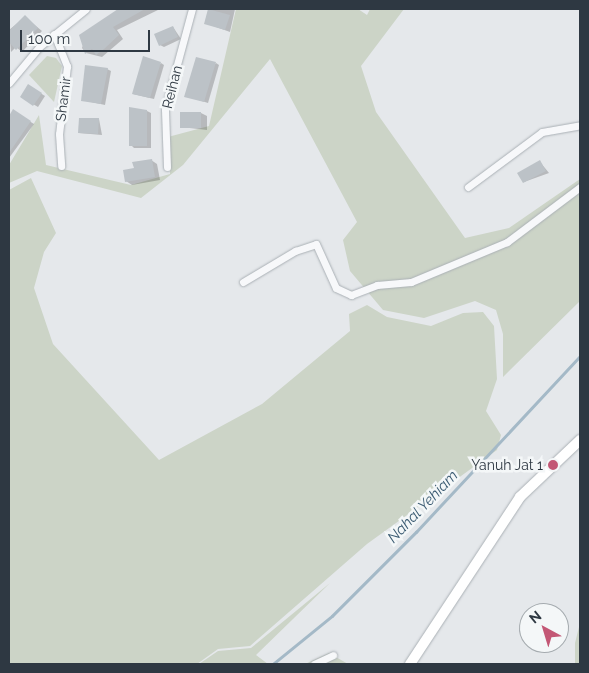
<!DOCTYPE html>
<style>
body{margin:0}
#map{position:relative;width:589px;height:673px;overflow:hidden;background:#e5e8eb;font-family:Raleway,sans-serif}
div>[style]{position:absolute}
.green>*{inset:0;background:#ccd4c7}
.shadow>*{inset:0;background:#0003}
.stream>*{height:2.5px;margin:-1.25px;padding:0 1.25px;transform-origin:1.25px;border-radius:1.25px;background:#a4b9c7}
.building>*{inset:0;background:#bcc2c7}
.roads{filter:drop-shadow(0 0 1px #aab0b5) drop-shadow(0 0 1px #aab0b5)}
.minor>*{height:7px;margin:-3.5px;padding:0 3.5px;transform-origin:3.5px;border-radius:3.5px;background:#f7f8fa}
.secondary>*{height:10px;margin:-5px;padding:0 5px;transform-origin:5px;border-radius:5px;background:#fff}
.dots>*{width:14px;height:14px;translate:-50% -50%;box-sizing:border-box;border:2px solid #f4f7f8;border-radius:50%}
span{translate:-50% -50%;white-space:nowrap;text-align:center;line-height:1.15;-webkit-text-stroke:5px #f4f7f8;paint-order:stroke}
.street-label{font-size:14px;color:#2e3842}
.poi-label{font-size:14px;color:#2e3842}
.right{translate:-100% -50%;text-align:right}
.water-label{font-size:15px;color:#3b5b72;font-style:italic}
.frame{position:absolute;inset:0;border:10px solid #2e3842;pointer-events:none}
.north{position:absolute;left:519px;top:603px;width:50px;height:50px;box-sizing:border-box;background:#f4f7f8;border:1px solid #a5abaf;border-radius:50%;rotate:321deg;font-size:14px;font-weight:700;line-height:20px;text-align:center;color:#2e3842}
.north::after{content:'';display:block;margin:auto;width:18px;height:22px;background:#c35775;clip-path:polygon(50% 0,100% 100%,50% 72%,0 100%)}
.scale{position:absolute;left:20px;top:30px;width:130px;height:22px;box-sizing:border-box;border:2px solid #2e3842;border-top:0;padding-left:6px;font-size:15px;line-height:18px;white-space:nowrap;color:#2e3842;-webkit-text-stroke:4px #f4f7f8;paint-order:stroke}
</style>
<div id="map">
<div class="green">
<i style="clip-path:polygon(236px 9px,358px 9px,367px 15px,370px 9px,404px 9px,361px 66px,376px 112px,465px 238px,509px 228px,580px 179px,580px 301px,503px 377px,503px 334px,496px 310px,475px 301px,424px 318px,383px 310px,350px 271px,343px 240px,357px 222px,270px 59px,183px 165px,141px 198px,37px 171px,9px 183px,9px 165px,39px 115px,46px 165px,131px 185px,170px 174px,168px 137px,209px 126px)"></i>
<i style="clip-path:polygon(47px 56px,56px 58px,62px 66px,54px 102px,29px 75px)"></i>
<i style="clip-path:polygon(31px 178px,56px 233px,44px 252px,34px 288px,53px 344px,159px 460px,262px 404px,350px 331px,349px 314px,367px 305px,387px 317px,431px 326px,463px 313px,483px 312px,494px 326px,497px 379px,486px 411px,501px 435px,497px 450px,367px 544px,250px 646px,218px 649px,197px 664px,9px 664px,9px 190px)"></i>
<i style="clip-path:polygon(330px 583px,256px 655px,268px 664px,199px 664px,218px 651px,251px 648px)"></i>
<i style="clip-path:polygon(580px 623px,580px 664px,575px 664px,575px 643px)"></i>
<i style="clip-path:polygon(329px 653px,348px 664px,305px 664px)"></i>
</div>
<div class="shadow">
<i style="clip-path:polygon(123px 9px,160px 9px,117px 30px,123px 39px,102px 57px,86px 53px,82px 48px,89px 29px)"></i>
<i style="clip-path:polygon(209px 9px,235px 9px,230px 32px,205px 23px)"></i>
<i style="clip-path:polygon(25px 17px,42px 31px,22px 52px,16px 47px,11px 52px,9px 30px)"></i>
<i style="clip-path:polygon(173px 27px,181px 39px,164px 47px,160px 45px)"></i>
<i style="clip-path:polygon(161px 63px,164px 65px,154px 99px,133px 94px)"></i>
<i style="clip-path:polygon(216px 63px,219px 65px,208px 103px,186px 96px)"></i>
<i style="clip-path:polygon(107px 69px,111px 71px,105px 105px,82px 100px)"></i>
<i style="clip-path:polygon(29px 86px,45px 96px,38px 107px,21px 97px)"></i>
<i style="clip-path:polygon(13px 111px,34px 124px,9px 158px,9px 118px)"></i>
<i style="clip-path:polygon(147px 111px,151px 113px,151px 148px,134px 148px,131px 145px)"></i>
<i style="clip-path:polygon(201px 113px,207px 116px,207px 130px,181px 127px)"></i>
<i style="clip-path:polygon(99px 119px,102px 135px,79px 133px)"></i>
<i style="clip-path:polygon(151px 160px,157px 164px,160px 180px,132px 185px,126px 181px,135px 169px)"></i>
<i style="clip-path:polygon(540px 162px,549px 173px,524px 182px)"></i>
</div>
<div class="stream">
<i style="left:273px;top:664px;width:76px;rotate:-39.1deg"></i>
<i style="left:332px;top:616px;width:119px;rotate:-45deg"></i>
<i style="left:416px;top:532px;width:241px;rotate:-47deg"></i>
</div>
<div class="building">
<i style="clip-path:polygon(118px 9px,145px 9px,113px 27px,119px 35px,104px 49px,96px 55px,92px 49px,85px 54px,79px 35px)"></i>
<i style="clip-path:polygon(208px 9px,230px 15px,225px 30px,204px 24px)"></i>
<i style="clip-path:polygon(25px 15px,38px 28px,16px 50px,9px 42px,9px 31px)"></i>
<i style="clip-path:polygon(173px 26px,178px 37px,159px 46px,154px 34px)"></i>
<i style="clip-path:polygon(143px 56px,161px 62px,150px 98px,132px 94px)"></i>
<i style="clip-path:polygon(196px 57px,216px 62px,204px 102px,184px 97px)"></i>
<i style="clip-path:polygon(85px 65px,108px 68px,101px 104px,81px 101px)"></i>
<i style="clip-path:polygon(28px 84px,42px 93px,33px 106px,20px 97px)"></i>
<i style="clip-path:polygon(129px 107px,147px 110px,147px 146px,129px 146px)"></i>
<i style="clip-path:polygon(13px 109px,31px 121px,9px 153px,9px 116px)"></i>
<i style="clip-path:polygon(180px 112px,201px 112px,201px 128px,180px 128px)"></i>
<i style="clip-path:polygon(79px 118px,99px 118px,98px 134px,78px 133px)"></i>
<i style="clip-path:polygon(152px 159px,155px 177px,125px 182px,123px 170px,134px 168px,132px 162px)"></i>
<i style="clip-path:polygon(540px 160px,546px 171px,523px 183px,517px 173px)"></i>
</div>
<div class="roads">
<div class="minor">
<i style="left:54px;top:34px;width:35px;rotate:68deg"></i>
<i style="left:67px;top:66px;width:68px;rotate:96.7deg"></i>
<i style="left:59px;top:134px;width:32px;rotate:86deg"></i>
<i style="left:9px;top:83px;width:47px;rotate:-50.2deg"></i>
<i style="left:39px;top:47px;width:60px;rotate:-39deg"></i>
<i style="left:167px;top:167px;width:58px;rotate:-92deg"></i>
<i style="left:165px;top:109px;width:104px;rotate:-74.9deg"></i>
<i style="left:468px;top:187px;width:92px;rotate:-36.6deg"></i>
<i style="left:542px;top:132px;width:39px;rotate:-10deg"></i>
<i style="left:243px;top:282px;width:61px;rotate:-30.8deg"></i>
<i style="left:295px;top:251px;width:22px;rotate:-18deg"></i>
<i style="left:316px;top:244px;width:48px;rotate:65.6deg"></i>
<i style="left:336px;top:288px;width:17px;rotate:25deg"></i>
<i style="left:351px;top:295px;width:28px;rotate:-21deg"></i>
<i style="left:377px;top:285px;width:34px;rotate:-5deg"></i>
<i style="left:411px;top:282px;width:104px;rotate:-22.6deg"></i>
<i style="left:507px;top:242px;width:91px;rotate:-37deg"></i>
<i style="left:314px;top:664px;width:21px;rotate:-25deg"></i>
</div>
<div class="secondary">
<i style="left:410px;top:664px;width:200px;rotate:-56.6deg"></i>
<i style="left:520px;top:497px;width:83px;rotate:-43.5deg"></i>
</div>
</div>
<div class="dots">
<i style="left:553px;top:465px;background:#c35775"></i>
</div>
<div class="street-label">
<span style="left:172px;top:87px;rotate:-76deg">Reihan</span>
<span style="left:63px;top:99px;rotate:-83deg">Shamir</span>
</div>
<div class="poi-label">
<span class="right" style="left:543px;top:465px">Yanuh Jat 1</span>
</div>
<div class="water-label">
<span style="left:423px;top:507px;rotate:-46deg">Nahal Yehiam</span>
</div>
<div class="frame"></div>
<div class="north">N</div>
<div class="scale">100 m</div>
</div>
